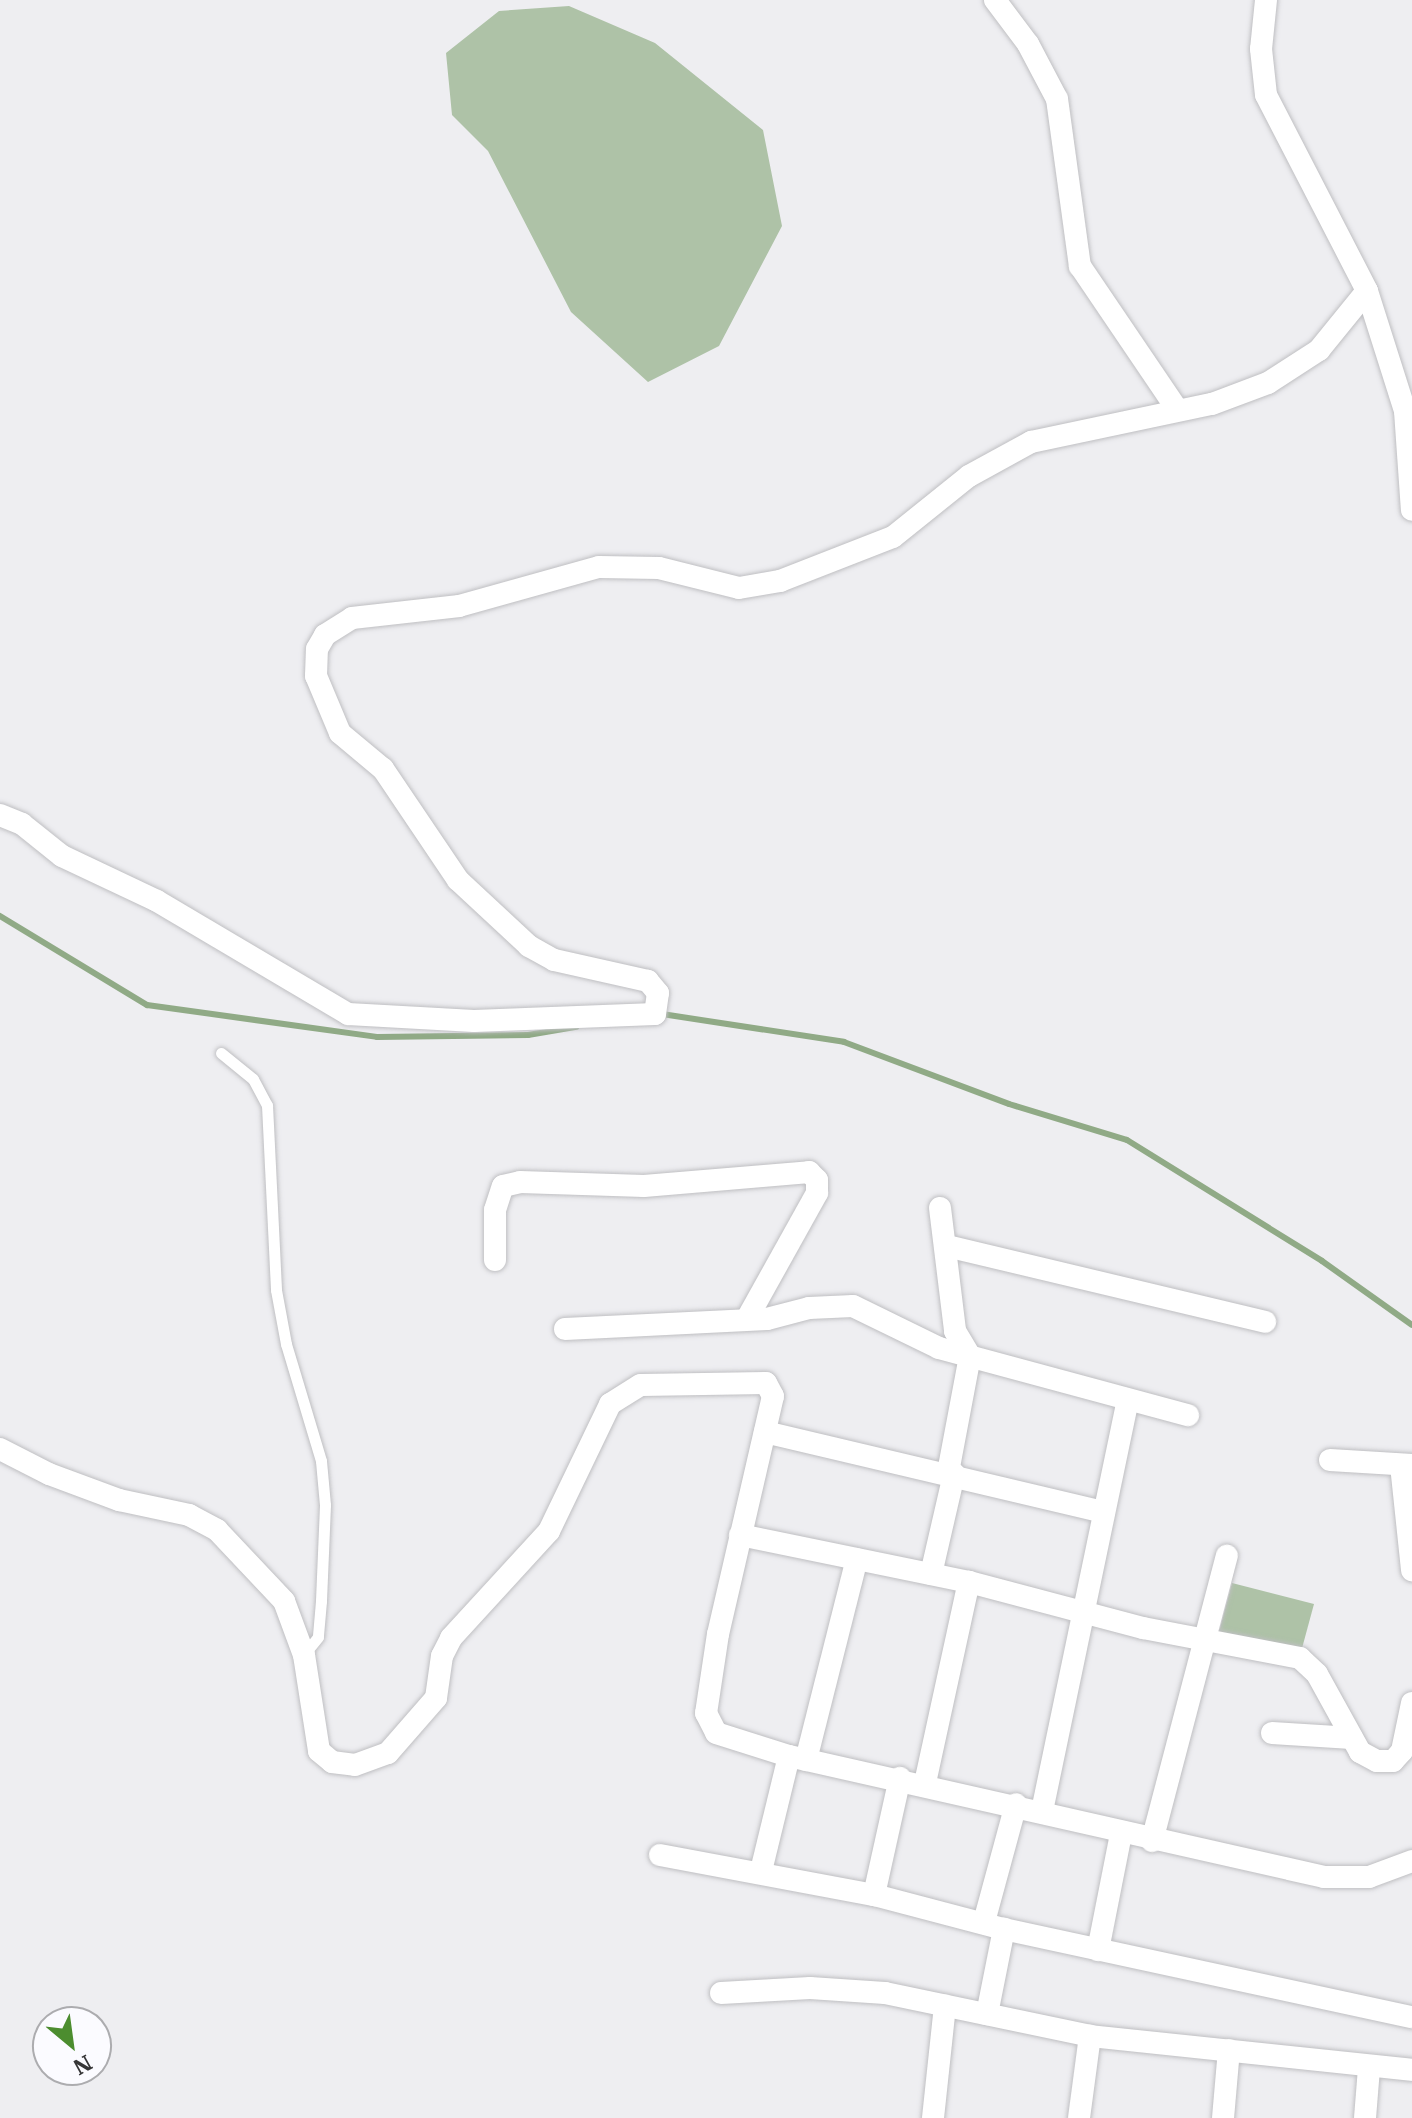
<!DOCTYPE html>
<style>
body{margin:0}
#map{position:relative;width:1412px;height:2118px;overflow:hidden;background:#eeeef1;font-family:"IBM Plex Serif",serif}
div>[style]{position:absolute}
.green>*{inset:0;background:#aec2a7}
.stream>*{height:6px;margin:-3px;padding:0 3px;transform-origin:3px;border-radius:3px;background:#90aa86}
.roads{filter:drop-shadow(0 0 2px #bfbfc2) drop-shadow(0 0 2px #bfbfc2)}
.lane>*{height:11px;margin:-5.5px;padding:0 5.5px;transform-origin:5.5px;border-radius:5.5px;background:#fff}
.street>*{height:22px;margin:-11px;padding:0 11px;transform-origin:11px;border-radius:11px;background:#fff}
span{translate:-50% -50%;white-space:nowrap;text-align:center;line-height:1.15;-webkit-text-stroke:6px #fbfbff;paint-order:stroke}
.north{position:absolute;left:32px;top:2006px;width:80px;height:80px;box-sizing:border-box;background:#fbfbff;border:2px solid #acacaf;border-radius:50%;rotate:151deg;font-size:22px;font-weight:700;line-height:32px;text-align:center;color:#363637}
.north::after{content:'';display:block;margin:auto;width:28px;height:36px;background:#4c8d2f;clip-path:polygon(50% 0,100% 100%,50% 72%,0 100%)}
</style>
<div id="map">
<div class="green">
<i style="clip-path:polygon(569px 6px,655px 43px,763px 130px,782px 226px,719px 346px,648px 382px,571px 312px,488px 151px,452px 115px,446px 53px,499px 11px)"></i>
<i style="clip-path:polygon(1232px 1583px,1314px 1604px,1301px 1652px,1219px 1632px)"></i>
</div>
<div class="stream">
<i style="left:0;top:916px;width:172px;rotate:31.2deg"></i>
<i style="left:147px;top:1005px;width:232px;rotate:7.9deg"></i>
<i style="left:377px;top:1037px;width:151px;rotate:-0.8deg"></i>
<i style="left:528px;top:1035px;width:49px;rotate:-9.5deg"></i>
<i style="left:662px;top:1014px;width:184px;rotate:8.7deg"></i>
<i style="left:844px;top:1042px;width:176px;rotate:20.6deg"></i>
<i style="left:1009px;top:1104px;width:123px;rotate:17deg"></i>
<i style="left:1127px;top:1140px;width:229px;rotate:31.8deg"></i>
<i style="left:1322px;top:1261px;width:110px;rotate:35.4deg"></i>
</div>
<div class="roads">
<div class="lane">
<i style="left:221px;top:1053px;width:41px;rotate:39.1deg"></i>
<i style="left:253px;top:1079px;width:30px;rotate:62deg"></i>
<i style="left:267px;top:1105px;width:185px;rotate:87.2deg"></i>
<i style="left:276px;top:1290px;width:55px;rotate:79.5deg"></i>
<i style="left:286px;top:1344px;width:122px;rotate:73.3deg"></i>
<i style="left:321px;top:1461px;width:44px;rotate:84.8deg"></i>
<i style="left:325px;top:1505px;width:96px;rotate:92.4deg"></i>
<i style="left:321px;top:1601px;width:36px;rotate:95deg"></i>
<i style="left:318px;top:1637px;width:22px;rotate:129deg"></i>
</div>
<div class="street">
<i style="left:995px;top:0;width:55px;rotate:53.1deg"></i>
<i style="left:1028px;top:44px;width:62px;rotate:62.2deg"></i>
<i style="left:1057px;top:99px;width:169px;rotate:82.2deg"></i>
<i style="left:1080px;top:266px;width:171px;rotate:55.9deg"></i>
<i style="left:1266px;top:0;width:49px;rotate:95.8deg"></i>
<i style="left:1261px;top:49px;width:46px;rotate:83.8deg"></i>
<i style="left:1266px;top:95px;width:220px;rotate:62.7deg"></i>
<i style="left:1367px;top:291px;width:126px;rotate:72.4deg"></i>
<i style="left:1405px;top:411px;width:99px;rotate:86deg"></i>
<i style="left:0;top:815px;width:24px;rotate:22deg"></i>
<i style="left:22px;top:824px;width:51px;rotate:38.7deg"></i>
<i style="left:62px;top:856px;width:105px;rotate:25.3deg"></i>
<i style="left:157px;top:901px;width:222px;rotate:30.6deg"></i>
<i style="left:348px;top:1014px;width:126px;rotate:3.2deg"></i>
<i style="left:474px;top:1021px;width:181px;rotate:-2.2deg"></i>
<i style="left:655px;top:1014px;width:21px;rotate:-82deg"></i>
<i style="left:658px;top:993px;width:16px;rotate:-130deg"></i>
<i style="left:648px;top:981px;width:96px;rotate:-167.4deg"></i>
<i style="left:554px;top:960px;width:29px;rotate:-151deg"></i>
<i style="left:529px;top:946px;width:97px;rotate:-137.1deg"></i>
<i style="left:458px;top:880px;width:134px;rotate:-124deg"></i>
<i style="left:383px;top:769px;width:56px;rotate:-140.1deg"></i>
<i style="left:340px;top:733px;width:62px;rotate:-112.8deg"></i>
<i style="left:316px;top:676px;width:27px;rotate:-88deg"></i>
<i style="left:317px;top:649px;width:16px;rotate:-60deg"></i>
<i style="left:325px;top:635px;width:32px;rotate:-32deg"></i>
<i style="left:352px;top:618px;width:108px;rotate:-6.4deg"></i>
<i style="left:459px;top:606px;width:145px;rotate:-15.6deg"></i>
<i style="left:599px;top:567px;width:60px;rotate:1deg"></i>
<i style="left:659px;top:568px;width:82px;rotate:14deg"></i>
<i style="left:739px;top:588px;width:42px;rotate:-9.7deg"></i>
<i style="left:780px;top:581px;width:121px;rotate:-21.3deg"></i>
<i style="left:893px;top:537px;width:97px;rotate:-38.8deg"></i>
<i style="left:969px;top:476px;width:71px;rotate:-28.7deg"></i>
<i style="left:1031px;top:442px;width:185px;rotate:-11.9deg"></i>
<i style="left:1212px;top:404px;width:60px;rotate:-20.6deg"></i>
<i style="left:1268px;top:383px;width:61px;rotate:-32.9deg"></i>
<i style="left:1319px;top:350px;width:76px;rotate:-50.9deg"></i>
<i style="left:940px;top:1208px;width:124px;rotate:83deg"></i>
<i style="left:955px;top:1331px;width:29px;rotate:59deg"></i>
<i style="left:970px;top:1356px;width:118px;rotate:100.7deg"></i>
<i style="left:947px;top:1246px;width:327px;rotate:13.4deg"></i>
<i style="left:495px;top:1260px;width:50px;rotate:-90deg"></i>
<i style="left:495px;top:1210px;width:25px;rotate:-72deg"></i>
<i style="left:503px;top:1186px;width:17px;rotate:-13deg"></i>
<i style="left:520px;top:1182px;width:124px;rotate:1.8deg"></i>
<i style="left:644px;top:1186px;width:166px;rotate:-4.8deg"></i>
<i style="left:809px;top:1172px;width:11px;rotate:45deg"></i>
<i style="left:817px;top:1180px;width:13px;rotate:90deg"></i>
<i style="left:817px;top:1193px;width:144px;rotate:119.1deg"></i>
<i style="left:565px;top:1329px;width:202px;rotate:-2.8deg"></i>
<i style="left:767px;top:1319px;width:43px;rotate:-14.7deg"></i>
<i style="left:809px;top:1308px;width:44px;rotate:-2.6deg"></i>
<i style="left:853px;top:1306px;width:96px;rotate:26deg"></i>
<i style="left:939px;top:1348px;width:258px;rotate:15.1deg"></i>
<i style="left:765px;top:1432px;width:347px;rotate:13.3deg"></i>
<i style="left:0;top:1449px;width:55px;rotate:27deg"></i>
<i style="left:49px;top:1474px;width:75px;rotate:20.4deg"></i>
<i style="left:119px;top:1500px;width:72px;rotate:12.1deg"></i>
<i style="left:189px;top:1515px;width:32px;rotate:28deg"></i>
<i style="left:217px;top:1530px;width:98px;rotate:46.7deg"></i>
<i style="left:284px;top:1601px;width:58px;rotate:69.7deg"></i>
<i style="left:304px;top:1655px;width:97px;rotate:81.1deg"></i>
<i style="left:319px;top:1751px;width:17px;rotate:40deg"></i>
<i style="left:332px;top:1762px;width:23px;rotate:7deg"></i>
<i style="left:355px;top:1765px;width:35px;rotate:-20deg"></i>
<i style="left:388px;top:1753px;width:73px;rotate:-48.9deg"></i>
<i style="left:436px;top:1698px;width:42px;rotate:-81.9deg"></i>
<i style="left:442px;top:1656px;width:20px;rotate:-63deg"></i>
<i style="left:451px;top:1638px;width:145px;rotate:-47.5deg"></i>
<i style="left:549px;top:1531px;width:141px;rotate:-64.3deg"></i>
<i style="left:610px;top:1404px;width:36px;rotate:-32deg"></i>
<i style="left:641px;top:1385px;width:125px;rotate:-0.9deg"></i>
<i style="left:766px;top:1383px;width:15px;rotate:62deg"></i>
<i style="left:773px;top:1396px;width:244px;rotate:103deg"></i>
<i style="left:718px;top:1634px;width:80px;rotate:98.6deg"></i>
<i style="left:706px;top:1713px;width:22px;rotate:63deg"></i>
<i style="left:716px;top:1733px;width:77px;rotate:17.5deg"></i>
<i style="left:789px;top:1756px;width:549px;rotate:12.74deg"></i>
<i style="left:1324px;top:1877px;width:45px"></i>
<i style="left:1369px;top:1877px;width:46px;rotate:-20.4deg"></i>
<i style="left:1330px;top:1460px;width:82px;rotate:3.5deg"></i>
<i style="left:1401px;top:1465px;width:106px;rotate:84deg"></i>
<i style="left:740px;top:1535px;width:234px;rotate:11.6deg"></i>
<i style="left:969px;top:1582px;width:180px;rotate:14.8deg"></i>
<i style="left:1143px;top:1628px;width:160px;rotate:10.8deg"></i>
<i style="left:1300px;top:1658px;width:23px;rotate:43deg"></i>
<i style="left:1317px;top:1674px;width:89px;rotate:61.1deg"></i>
<i style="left:1360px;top:1752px;width:19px;rotate:28deg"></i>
<i style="left:1377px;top:1761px;width:16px"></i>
<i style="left:1393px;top:1761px;width:13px;rotate:-48deg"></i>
<i style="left:1402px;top:1751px;width:49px;rotate:-78.2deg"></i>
<i style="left:931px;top:1574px;width:103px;rotate:-77deg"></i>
<i style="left:1272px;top:1733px;width:80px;rotate:3.6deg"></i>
<i style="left:806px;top:1760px;width:207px;rotate:-75.8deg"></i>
<i style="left:925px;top:1783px;width:206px;rotate:-77.7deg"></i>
<i style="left:1042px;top:1811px;width:420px;rotate:-78.2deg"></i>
<i style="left:1152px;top:1841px;width:295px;rotate:-75.3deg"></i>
<i style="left:660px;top:1855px;width:218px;rotate:10.6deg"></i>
<i style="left:874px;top:1895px;width:134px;rotate:14.7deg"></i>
<i style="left:1004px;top:1929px;width:417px;rotate:12.2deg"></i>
<i style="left:761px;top:1871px;width:118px;rotate:-76.3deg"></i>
<i style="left:874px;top:1895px;width:120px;rotate:-77.5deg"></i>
<i style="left:984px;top:1922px;width:122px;rotate:-74.8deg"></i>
<i style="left:1098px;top:1950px;width:118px;rotate:-78.8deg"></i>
<i style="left:721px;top:1993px;width:89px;rotate:-3.2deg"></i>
<i style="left:810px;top:1988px;width:75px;rotate:3.8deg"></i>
<i style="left:885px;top:1993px;width:209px;rotate:11.8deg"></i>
<i style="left:1090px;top:2036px;width:324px;rotate:6deg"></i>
<i style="left:987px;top:2014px;width:87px;rotate:-78.7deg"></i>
<i style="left:933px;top:2118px;width:113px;rotate:-83.9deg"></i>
<i style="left:1079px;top:2118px;width:83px;rotate:-82.4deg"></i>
<i style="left:1223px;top:2118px;width:68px;rotate:-85deg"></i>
<i style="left:1365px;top:2118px;width:50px;rotate:-85.4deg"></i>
</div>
</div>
<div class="north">N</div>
</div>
